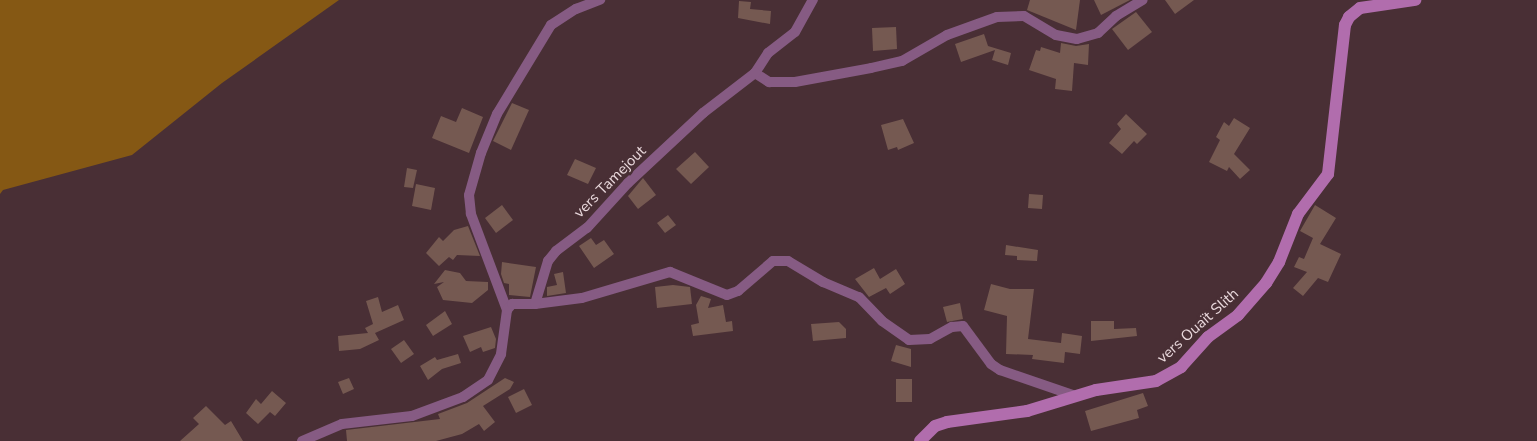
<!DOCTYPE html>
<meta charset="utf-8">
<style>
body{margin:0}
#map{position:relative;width:1537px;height:441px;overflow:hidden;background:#492f35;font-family:"Nunito Sans",sans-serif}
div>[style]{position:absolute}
.green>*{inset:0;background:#855814}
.building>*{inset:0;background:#755951}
.street>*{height:10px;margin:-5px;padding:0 5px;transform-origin:5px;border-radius:5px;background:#865b83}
.secondary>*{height:12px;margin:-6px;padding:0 6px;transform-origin:6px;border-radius:6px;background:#b16dad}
span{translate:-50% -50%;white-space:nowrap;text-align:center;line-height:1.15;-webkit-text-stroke:5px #492f35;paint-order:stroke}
.street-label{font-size:15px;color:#ead9dd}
</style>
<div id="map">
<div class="green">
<i style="clip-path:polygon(0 0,339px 0,222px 83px,132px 155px,3px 190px,0 194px)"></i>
</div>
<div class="building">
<i style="clip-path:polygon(1030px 0,1080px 0,1076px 30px,1027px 10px)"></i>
<i style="clip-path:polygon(1094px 0,1130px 0,1101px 15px)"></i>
<i style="clip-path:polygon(1165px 0,1194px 0,1175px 14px)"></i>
<i style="clip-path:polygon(739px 1px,751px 2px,750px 9px,771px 11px,770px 24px,738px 18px)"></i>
<i style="clip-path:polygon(1136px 12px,1152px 32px,1128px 50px,1112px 29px)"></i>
<i style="clip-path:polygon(896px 27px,897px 49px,873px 51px,872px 28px)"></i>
<i style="clip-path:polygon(984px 34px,988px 46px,1011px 53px,1008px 65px,992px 60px,995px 50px,961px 62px,955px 44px)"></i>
<i style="clip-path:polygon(1061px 43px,1076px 46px,1089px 44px,1088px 65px,1074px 63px,1072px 91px,1055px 89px,1056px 79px,1029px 70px,1036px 50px,1040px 51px,1041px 47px,1060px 53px)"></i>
<i style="clip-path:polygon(512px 103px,529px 110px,511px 150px,493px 141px)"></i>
<i style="clip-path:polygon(462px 108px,483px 117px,469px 153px,432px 138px,441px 116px,456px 122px)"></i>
<i style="clip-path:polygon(1126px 114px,1147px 134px,1137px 144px,1134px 141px,1122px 154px,1109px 143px,1121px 129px,1117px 124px)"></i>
<i style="clip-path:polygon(1234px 118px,1250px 128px,1234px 154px,1250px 170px,1240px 179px,1229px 167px,1227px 171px,1209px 162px,1220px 140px,1216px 137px,1224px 122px,1229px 126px)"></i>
<i style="clip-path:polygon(903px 119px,914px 143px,898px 150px,897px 147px,888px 150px,881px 125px)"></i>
<i style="clip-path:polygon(695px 152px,709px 167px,691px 184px,676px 169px)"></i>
<i style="clip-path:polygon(575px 159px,596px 168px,588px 184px,567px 175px)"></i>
<i style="clip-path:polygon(407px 168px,417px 170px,413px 188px,404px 187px)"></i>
<i style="clip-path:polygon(643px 178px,656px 195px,638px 209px,628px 196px)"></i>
<i style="clip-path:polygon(416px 184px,435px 188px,431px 210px,412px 206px)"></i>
<i style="clip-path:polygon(1029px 194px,1043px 195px,1042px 209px,1028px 208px)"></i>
<i style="clip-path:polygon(502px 205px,513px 220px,496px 233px,485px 218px)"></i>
<i style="clip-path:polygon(1315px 205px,1336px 218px,1320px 244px,1341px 254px,1328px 282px,1318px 278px,1303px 296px,1293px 288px,1307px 272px,1294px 267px,1299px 257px,1304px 259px,1313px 238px,1300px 231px)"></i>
<i style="clip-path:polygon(668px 215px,676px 225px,665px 233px,657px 223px)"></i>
<i style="clip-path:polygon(468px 226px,480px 256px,457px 255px,453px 260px,449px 257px,439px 266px,426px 253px,439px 237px,443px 241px,454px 230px)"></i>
<i style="clip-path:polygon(591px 238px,596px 245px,604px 240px,614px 254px,594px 268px,579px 246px)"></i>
<i style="clip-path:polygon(1006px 245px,1038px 250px,1037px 261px,1017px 260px,1017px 256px,1005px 255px)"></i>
<i style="clip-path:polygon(502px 262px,536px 267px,530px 297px,509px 295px,509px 284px,504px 283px,501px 274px)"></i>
<i style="clip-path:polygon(874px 268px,880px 279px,896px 269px,905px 284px,890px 294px,886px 288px,869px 297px,855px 279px)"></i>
<i style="clip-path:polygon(445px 270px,460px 273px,466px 281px,488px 282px,488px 290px,472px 303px,443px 300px,437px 287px,444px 282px,434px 284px)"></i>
<i style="clip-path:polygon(563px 272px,566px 293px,547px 296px,547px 287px,557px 285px,554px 274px)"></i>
<i style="clip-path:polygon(991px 284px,1010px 289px,1034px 289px,1028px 339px,1061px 343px,1062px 333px,1082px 336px,1080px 354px,1065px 352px,1064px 363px,1032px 359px,1033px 355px,1006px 354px,1007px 316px,984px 310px)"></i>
<i style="clip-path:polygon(673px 285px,690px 287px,692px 304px,657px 308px,655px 287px)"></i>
<i style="clip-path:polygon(701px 296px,711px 299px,708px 308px,723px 305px,726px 322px,732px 321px,733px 331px,693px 336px,691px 325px,699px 323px,696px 305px)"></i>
<i style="clip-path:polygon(378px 297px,382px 312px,398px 305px,404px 320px,375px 333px,379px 340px,360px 349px,339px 351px,338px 336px,368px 333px,365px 328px,373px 324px,366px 301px)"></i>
<i style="clip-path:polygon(960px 303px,963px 319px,947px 322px,943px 307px)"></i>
<i style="clip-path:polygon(445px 311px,452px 324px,433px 336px,426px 325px)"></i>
<i style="clip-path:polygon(1091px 321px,1114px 321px,1114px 329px,1136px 328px,1137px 336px,1091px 341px)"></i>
<i style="clip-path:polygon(839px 322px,846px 329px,846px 338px,813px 341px,811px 324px)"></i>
<i style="clip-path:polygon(491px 327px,496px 339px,495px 348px,483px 352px,481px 347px,470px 352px,463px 336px)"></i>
<i style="clip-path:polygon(404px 340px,414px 354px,401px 363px,391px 349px)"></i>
<i style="clip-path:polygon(896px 345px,911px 349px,911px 367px,891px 361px)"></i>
<i style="clip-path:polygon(458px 354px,461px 363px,442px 369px,428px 380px,420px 366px,435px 357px,437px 360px)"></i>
<i style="clip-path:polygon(349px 378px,354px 389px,343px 394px,338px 382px)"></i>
<i style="clip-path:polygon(505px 378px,514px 382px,510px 389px,483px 406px,495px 422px,484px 431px,479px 424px,462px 434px,436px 441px,347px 441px,346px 430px,440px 419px,438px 414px,467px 403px)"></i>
<i style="clip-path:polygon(896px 379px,912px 379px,912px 402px,896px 402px)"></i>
<i style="clip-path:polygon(524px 389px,532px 405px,516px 413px,508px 397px)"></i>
<i style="clip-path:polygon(272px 391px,286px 403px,275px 416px,270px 412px,258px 424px,246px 413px,256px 399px,261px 404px)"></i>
<i style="clip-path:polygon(1143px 393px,1148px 406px,1137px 410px,1139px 418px,1091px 431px,1085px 411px)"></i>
<i style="clip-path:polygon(206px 406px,225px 425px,231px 421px,243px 441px,180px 441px,199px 424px,193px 418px)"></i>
</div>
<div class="street">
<i style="left:755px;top:73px;width:17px;rotate:33deg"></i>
<i style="left:769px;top:82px;width:26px"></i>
<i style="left:795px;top:82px;width:77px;rotate:-10.4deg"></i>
<i style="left:871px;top:68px;width:32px;rotate:-13deg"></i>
<i style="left:902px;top:61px;width:52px;rotate:-30deg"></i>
<i style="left:947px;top:35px;width:53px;rotate:-19.8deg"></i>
<i style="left:997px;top:17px;width:27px;rotate:-2deg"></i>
<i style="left:1024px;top:16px;width:37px;rotate:31deg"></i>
<i style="left:1056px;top:35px;width:21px;rotate:11deg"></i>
<i style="left:1077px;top:39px;width:22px;rotate:-16deg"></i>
<i style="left:1098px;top:33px;width:25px;rotate:-43deg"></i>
<i style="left:1116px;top:16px;width:31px;rotate:-31deg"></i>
<i style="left:755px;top:73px;width:24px;rotate:-57deg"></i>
<i style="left:768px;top:53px;width:34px;rotate:-38deg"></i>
<i style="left:795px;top:32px;width:37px;rotate:-61deg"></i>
<i style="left:535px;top:304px;width:47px;rotate:-7.3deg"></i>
<i style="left:582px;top:298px;width:92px;rotate:-16.5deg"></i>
<i style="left:670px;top:272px;width:61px;rotate:22deg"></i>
<i style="left:727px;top:295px;width:12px;rotate:-20deg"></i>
<i style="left:738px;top:291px;width:46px;rotate:-40.6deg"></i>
<i style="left:773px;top:261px;width:15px"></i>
<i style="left:788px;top:261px;width:41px;rotate:31deg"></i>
<i style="left:823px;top:282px;width:39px;rotate:23deg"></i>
<i style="left:859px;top:297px;width:33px;rotate:46deg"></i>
<i style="left:882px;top:321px;width:33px;rotate:35deg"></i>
<i style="left:909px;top:340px;width:21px;rotate:-3deg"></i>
<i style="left:930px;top:339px;width:25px;rotate:-29deg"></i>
<i style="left:952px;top:327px;width:11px;rotate:-5deg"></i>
<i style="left:963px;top:326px;width:47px;rotate:53.6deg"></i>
<i style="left:991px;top:364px;width:11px;rotate:34deg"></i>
<i style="left:1000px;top:370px;width:80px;rotate:18.9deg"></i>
<i style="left:507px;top:310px;width:103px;rotate:-110.6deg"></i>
<i style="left:471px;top:214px;width:19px;rotate:-96deg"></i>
<i style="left:469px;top:195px;width:44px;rotate:-74.1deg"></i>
<i style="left:481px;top:153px;width:42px;rotate:-67.7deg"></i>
<i style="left:497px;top:114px;width:104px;rotate:-58.8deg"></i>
<i style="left:551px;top:25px;width:30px;rotate:-33deg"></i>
<i style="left:576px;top:9px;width:26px;rotate:-21deg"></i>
<i style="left:302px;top:441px;width:43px;rotate:-23deg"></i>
<i style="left:342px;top:424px;width:70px;rotate:-6.5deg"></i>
<i style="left:412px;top:416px;width:54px;rotate:-20.4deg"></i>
<i style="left:463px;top:397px;width:30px;rotate:-34deg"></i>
<i style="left:488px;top:380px;width:29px;rotate:-63deg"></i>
<i style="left:501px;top:354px;width:44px;rotate:-82.2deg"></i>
<i style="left:507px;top:310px;width:8px;rotate:-50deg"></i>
<i style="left:512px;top:304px;width:23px"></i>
<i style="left:535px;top:304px;width:45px;rotate:-73.2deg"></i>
<i style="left:548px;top:261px;width:13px;rotate:-51deg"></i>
<i style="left:556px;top:251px;width:39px;rotate:-37deg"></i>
<i style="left:587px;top:228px;width:61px;rotate:-47.7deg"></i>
<i style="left:628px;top:183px;width:103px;rotate:-43deg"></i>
<i style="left:703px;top:113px;width:66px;rotate:-37.6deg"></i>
</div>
<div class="secondary">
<i style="left:920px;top:441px;width:21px;rotate:-45deg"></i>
<i style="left:935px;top:426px;width:13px;rotate:-18deg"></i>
<i style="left:947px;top:422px;width:81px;rotate:-7.8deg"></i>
<i style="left:1027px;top:411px;width:72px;rotate:-16.9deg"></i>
<i style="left:1096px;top:390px;width:61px;rotate:-8.5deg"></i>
<i style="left:1156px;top:381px;width:29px;rotate:-29deg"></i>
<i style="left:1181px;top:367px;width:40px;rotate:-48deg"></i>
<i style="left:1208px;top:337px;width:37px;rotate:-36deg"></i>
<i style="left:1238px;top:315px;width:43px;rotate:-48.8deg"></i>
<i style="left:1266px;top:283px;width:25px;rotate:-58deg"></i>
<i style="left:1279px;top:262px;width:52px;rotate:-68.4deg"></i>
<i style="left:1298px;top:214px;width:50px;rotate:-53.1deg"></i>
<i style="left:1328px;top:174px;width:150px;rotate:-83.5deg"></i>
<i style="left:1345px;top:25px;width:9px;rotate:-63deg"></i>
<i style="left:1349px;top:17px;width:14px;rotate:-39deg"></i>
<i style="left:1360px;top:8px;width:56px;rotate:-8.3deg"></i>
</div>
<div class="street-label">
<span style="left:610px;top:182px;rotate:-45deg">vers Tamejout</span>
<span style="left:1198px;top:326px;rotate:-42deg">vers Ouaït Slith</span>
</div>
</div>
